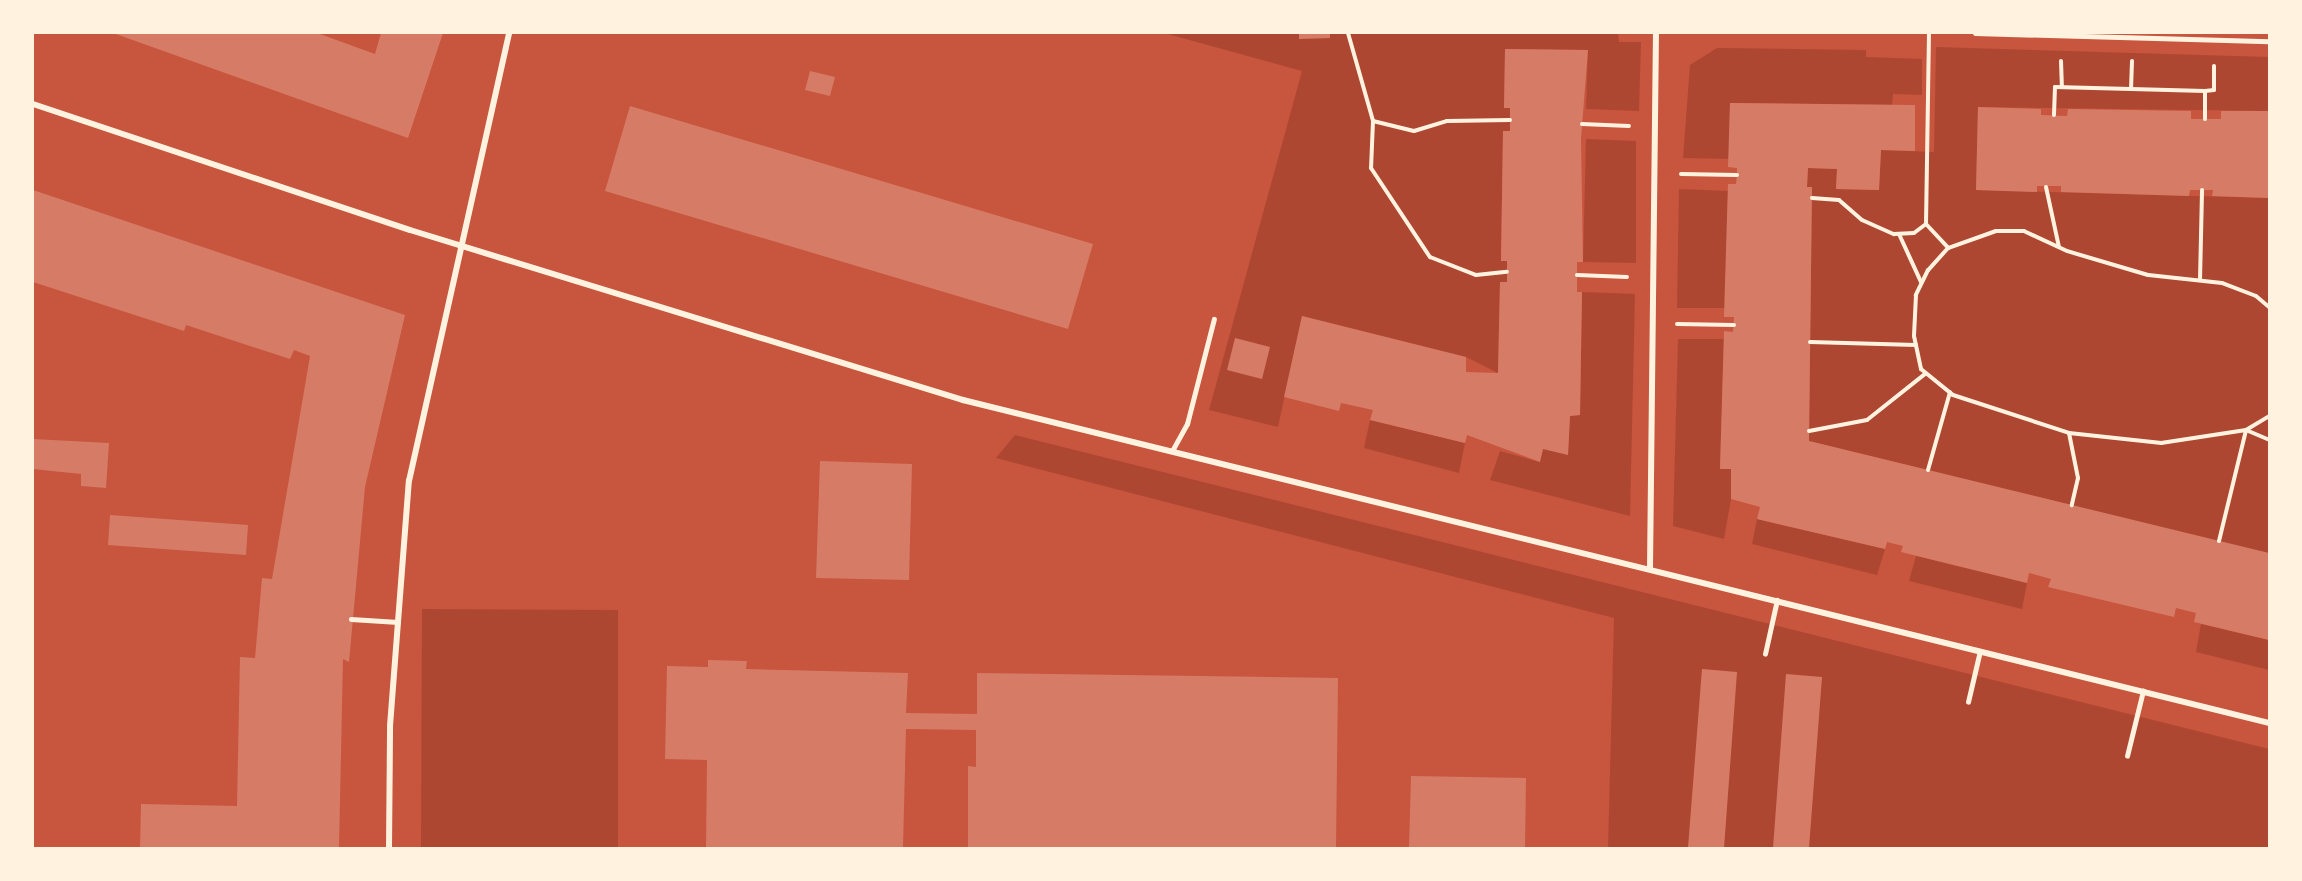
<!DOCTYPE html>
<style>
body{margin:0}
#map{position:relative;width:2302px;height:881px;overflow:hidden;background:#c8553d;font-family:"Golos Text",sans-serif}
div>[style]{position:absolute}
.green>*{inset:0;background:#ae4732}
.building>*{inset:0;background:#d67c66}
.path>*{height:4px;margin:-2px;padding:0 2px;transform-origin:2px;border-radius:2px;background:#fff3e0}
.service>*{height:4.5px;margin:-2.25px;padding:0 2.25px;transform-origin:2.25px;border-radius:2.25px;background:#fff3e0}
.minor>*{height:6px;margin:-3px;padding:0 3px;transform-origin:3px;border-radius:3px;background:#fff3e0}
span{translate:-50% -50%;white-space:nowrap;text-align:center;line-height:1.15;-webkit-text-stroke:5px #fff3e0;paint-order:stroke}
.frame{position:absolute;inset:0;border:34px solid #fff3e0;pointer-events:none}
</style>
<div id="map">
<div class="green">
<i style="clip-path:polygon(1164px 33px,1618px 33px,1619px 42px,1641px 42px,1639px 111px,1586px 109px,1588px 50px,1505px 49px,1504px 108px,1510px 108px,1510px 131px,1503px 131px,1501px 260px,1507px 261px,1507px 282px,1500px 282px,1498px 373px,1466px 357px,1302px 316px,1278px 427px,1209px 410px,1302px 71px)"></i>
<i style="clip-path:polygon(1936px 47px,2269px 57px,2269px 111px,1978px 107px,1976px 190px,2269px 198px,2269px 554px,1809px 441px,1812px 187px,1807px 187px,1808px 168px,1837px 169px,1836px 189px,1879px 190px,1881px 150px,1934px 152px)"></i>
<i style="clip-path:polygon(1717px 48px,1866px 50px,1866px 57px,1922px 59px,1922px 95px,1893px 94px,1892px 105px,1730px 103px,1729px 159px,1683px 158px,1690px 65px)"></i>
<i style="clip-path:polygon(1586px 139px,1636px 141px,1636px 263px,1583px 262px)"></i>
<i style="clip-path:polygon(1679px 189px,1728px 191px,1725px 308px,1677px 308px)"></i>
<i style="clip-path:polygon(1582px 292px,1635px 294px,1630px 516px,1490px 480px,1500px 451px,1539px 462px,1543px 449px,1568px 454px,1570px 416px,1580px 415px)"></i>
<i style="clip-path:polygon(1678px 339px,1724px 339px,1720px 468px,1731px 469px,1731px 499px,1724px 539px,1673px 526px)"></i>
<i style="clip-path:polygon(1370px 420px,1465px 443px,1459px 473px,1364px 448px)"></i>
<i style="clip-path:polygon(1015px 435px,2269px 749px,2269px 848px,1608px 848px,1614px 618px,996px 458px)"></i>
<i style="clip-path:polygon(1757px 519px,1885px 549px,1877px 575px,1752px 544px)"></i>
<i style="clip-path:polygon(1916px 556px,2027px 583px,2022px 609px,1909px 581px)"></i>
<i style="clip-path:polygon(422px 609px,618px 610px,618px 848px,421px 848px)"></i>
<i style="clip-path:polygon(2201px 624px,2269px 640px,2269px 670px,2196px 652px)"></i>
</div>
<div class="building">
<i style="clip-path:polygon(113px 33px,317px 33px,375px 54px,381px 33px,443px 33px,408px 138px)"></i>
<i style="clip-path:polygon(1299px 33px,1330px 33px,1330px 38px,1299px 39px)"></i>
<i style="clip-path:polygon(1505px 49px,1588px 50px,1581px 139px,1583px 262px,1577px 262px,1577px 292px,1582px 292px,1580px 415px,1570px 416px,1568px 455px,1543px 449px,1540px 462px,1467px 435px,1465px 443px,1370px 420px,1373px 410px,1341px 403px,1339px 411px,1284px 397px,1302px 316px,1466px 357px,1466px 372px,1498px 373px,1500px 282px,1507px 282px,1507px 261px,1501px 261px,1503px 131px,1510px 131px,1510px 108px,1504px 108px)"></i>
<i style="clip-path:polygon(810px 71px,835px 77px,830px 96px,805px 90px)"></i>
<i style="clip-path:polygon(1730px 103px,1915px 105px,1915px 151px,1881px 150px,1879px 190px,1836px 189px,1837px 169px,1808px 168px,1807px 187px,1812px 187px,1809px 441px,2269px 553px,2269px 640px,2194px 622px,2196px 613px,2176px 608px,2174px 617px,2048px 587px,2051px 579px,2029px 573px,2027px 583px,1901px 552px,1903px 546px,1887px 542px,1885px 549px,1757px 519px,1760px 507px,1731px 499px,1731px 469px,1720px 469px,1724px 331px,1733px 332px,1734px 317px,1724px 317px,1728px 184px,1736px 184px,1737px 175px,1737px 168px,1728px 167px)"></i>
<i style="clip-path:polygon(630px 106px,1093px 244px,1068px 329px,605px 191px)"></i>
<i style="clip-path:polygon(1978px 107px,2041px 109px,2041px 115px,2067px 116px,2068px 109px,2191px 111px,2191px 119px,2221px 119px,2221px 111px,2269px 111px,2269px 198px,2212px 196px,2213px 190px,2190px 190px,2189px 196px,2061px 192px,2061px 186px,2037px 186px,2037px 192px,1976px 190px)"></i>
<i style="clip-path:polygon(33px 190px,405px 315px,365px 487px,349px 662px,343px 659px,339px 848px,140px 848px,141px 804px,237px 806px,240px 657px,255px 658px,262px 578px,272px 579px,310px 356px,294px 350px,290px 359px,186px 325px,184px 331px,33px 282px)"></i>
<i style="clip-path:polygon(1235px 338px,1270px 347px,1262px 379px,1227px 370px)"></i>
<i style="clip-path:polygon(33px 439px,109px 443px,106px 488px,81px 486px,81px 474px,33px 469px)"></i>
<i style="clip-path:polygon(820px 461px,912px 464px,909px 580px,816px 578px)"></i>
<i style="clip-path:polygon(110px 515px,248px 525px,246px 555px,108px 545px)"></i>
<i style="clip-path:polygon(708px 660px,747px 661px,746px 669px,908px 673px,906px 713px,977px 714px,977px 673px,1338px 678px,1336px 848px,968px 847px,968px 766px,976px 767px,976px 730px,906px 729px,903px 847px,706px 848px,707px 760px,665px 759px,667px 666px,708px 667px)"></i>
<i style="clip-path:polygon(1702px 669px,1737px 672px,1724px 848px,1688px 848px)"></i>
<i style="clip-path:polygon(1786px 674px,1822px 677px,1809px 848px,1773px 848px)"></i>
<i style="clip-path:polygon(1411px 776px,1526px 778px,1525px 848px,1409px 848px)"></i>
</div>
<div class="path">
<i style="left:1348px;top:33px;width:91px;rotate:74.1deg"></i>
<i style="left:1373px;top:121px;width:47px;rotate:92.4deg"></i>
<i style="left:1371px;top:168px;width:107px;rotate:56.5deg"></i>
<i style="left:1430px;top:257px;width:49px;rotate:21.4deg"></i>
<i style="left:1476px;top:275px;width:31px;rotate:-6deg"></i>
<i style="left:1929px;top:33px;width:191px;rotate:90.9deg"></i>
<i style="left:1926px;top:224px;width:33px;rotate:47deg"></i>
<i style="left:2061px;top:61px;width:26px;rotate:88deg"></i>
<i style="left:2132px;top:61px;width:28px;rotate:92deg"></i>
<i style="left:2131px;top:89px;width:74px;rotate:1.5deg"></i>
<i style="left:2054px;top:115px;width:28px;rotate:-88deg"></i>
<i style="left:2055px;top:87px;width:76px;rotate:1.5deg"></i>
<i style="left:2205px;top:119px;width:28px;rotate:-90deg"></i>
<i style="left:2205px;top:91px;width:9px;rotate:-6deg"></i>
<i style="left:2214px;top:90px;width:24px;rotate:-90deg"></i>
<i style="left:1373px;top:121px;width:42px;rotate:13.7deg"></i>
<i style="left:1414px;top:131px;width:34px;rotate:-17deg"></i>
<i style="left:1447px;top:121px;width:63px;rotate:-0.9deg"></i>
<i style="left:1582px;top:124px;width:47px;rotate:2.4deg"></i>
<i style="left:1681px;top:174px;width:56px;rotate:1deg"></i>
<i style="left:2046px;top:187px;width:61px;rotate:77.8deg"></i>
<i style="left:1812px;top:198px;width:27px;rotate:4deg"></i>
<i style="left:1839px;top:200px;width:30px;rotate:41deg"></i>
<i style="left:1862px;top:220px;width:35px;rotate:24deg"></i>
<i style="left:1894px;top:234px;width:20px;rotate:-3deg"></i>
<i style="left:1914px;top:233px;width:15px;rotate:-37deg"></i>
<i style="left:1899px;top:234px;width:53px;rotate:65.4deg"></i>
<i style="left:1577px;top:275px;width:50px;rotate:2.3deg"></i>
<i style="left:2200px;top:280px;width:90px;rotate:-88.7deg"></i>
<i style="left:2269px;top:307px;width:17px;rotate:-140deg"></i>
<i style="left:2256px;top:296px;width:36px;rotate:-159deg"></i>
<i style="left:2222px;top:283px;width:74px;rotate:-173.8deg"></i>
<i style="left:2148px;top:275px;width:84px;rotate:-163.5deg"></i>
<i style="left:2067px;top:251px;width:47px;rotate:-155.1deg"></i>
<i style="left:2024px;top:231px;width:28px;rotate:180deg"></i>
<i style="left:1996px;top:231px;width:51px;rotate:160.5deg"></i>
<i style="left:1948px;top:248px;width:30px;rotate:132deg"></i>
<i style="left:1928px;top:270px;width:28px;rotate:116deg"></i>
<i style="left:1916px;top:295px;width:41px;rotate:92.8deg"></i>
<i style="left:1914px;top:336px;width:34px;rotate:78deg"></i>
<i style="left:1921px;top:369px;width:41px;rotate:39.1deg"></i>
<i style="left:1953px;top:395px;width:122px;rotate:18.1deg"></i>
<i style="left:2069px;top:433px;width:93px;rotate:6.2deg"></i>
<i style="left:2161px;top:443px;width:86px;rotate:-8.7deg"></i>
<i style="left:2246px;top:430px;width:27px;rotate:-31deg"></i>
<i style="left:1677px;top:324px;width:57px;rotate:1deg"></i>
<i style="left:1810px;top:342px;width:106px;rotate:1.6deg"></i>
<i style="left:1809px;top:431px;width:59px;rotate:-10.7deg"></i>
<i style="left:1867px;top:420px;width:75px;rotate:-38.5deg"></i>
<i style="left:2069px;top:433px;width:46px;rotate:78.7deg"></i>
<i style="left:2078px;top:478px;width:28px;rotate:103deg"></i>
<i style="left:1928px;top:470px;width:81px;rotate:-74.2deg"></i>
<i style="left:2219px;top:541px;width:114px;rotate:-76.3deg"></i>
<i style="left:2246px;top:430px;width:25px;rotate:23deg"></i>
</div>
<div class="service">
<i style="left:1975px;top:33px;width:294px;rotate:1.6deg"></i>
<i style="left:1172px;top:451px;width:31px;rotate:-61deg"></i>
<i style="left:1187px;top:424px;width:108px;rotate:-75.6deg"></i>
<i style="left:351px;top:619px;width:47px;rotate:3.7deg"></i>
<i style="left:1765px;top:654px;width:55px;rotate:-77.5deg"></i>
<i style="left:1968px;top:702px;width:52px;rotate:-76.8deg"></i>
<i style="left:2127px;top:756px;width:67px;rotate:-76.2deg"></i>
</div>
<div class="minor">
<i style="left:33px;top:104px;width:397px;rotate:18.5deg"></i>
<i style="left:410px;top:230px;width:579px;rotate:17.09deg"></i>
<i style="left:963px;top:400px;width:1345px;rotate:13.89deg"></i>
<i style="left:1650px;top:568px;width:535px;rotate:-89.36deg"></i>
<i style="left:389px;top:848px;width:122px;rotate:-89.5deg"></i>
<i style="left:390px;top:726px;width:246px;rotate:-85.6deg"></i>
<i style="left:409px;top:481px;width:459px;rotate:-77.4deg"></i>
</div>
<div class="frame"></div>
</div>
